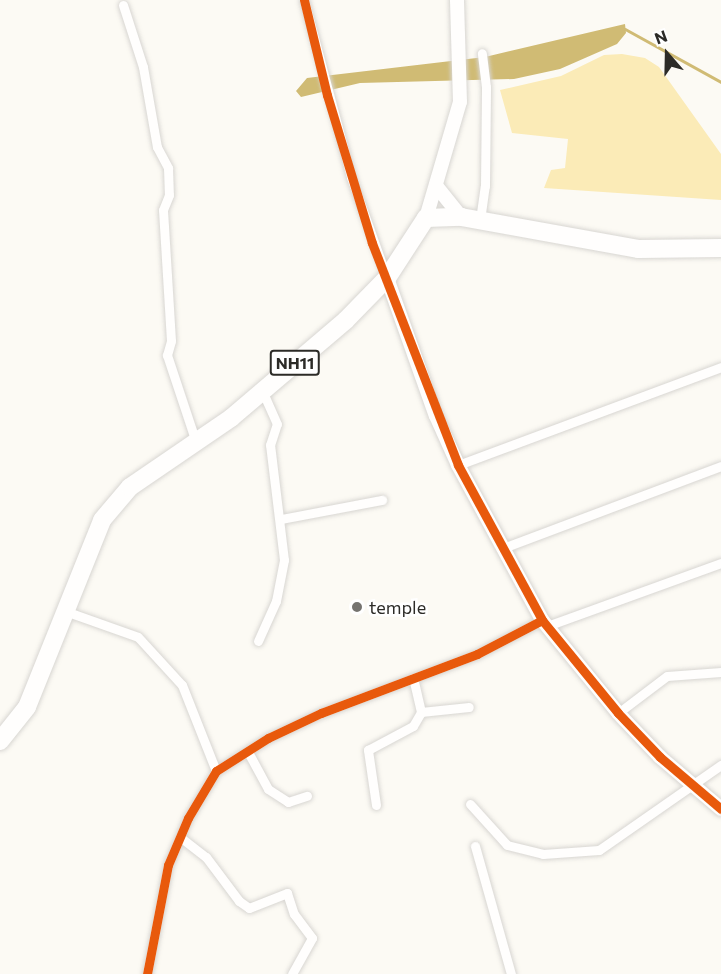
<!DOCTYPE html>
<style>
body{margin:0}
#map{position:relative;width:721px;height:974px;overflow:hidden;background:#fcfaf4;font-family:Commissioner,sans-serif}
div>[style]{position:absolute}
.green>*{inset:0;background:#fbebb7}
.water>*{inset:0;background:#d0bb74}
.stream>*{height:3px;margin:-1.5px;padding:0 1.5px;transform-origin:1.5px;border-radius:1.5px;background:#d0bb74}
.roads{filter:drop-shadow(0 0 2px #d8d6d2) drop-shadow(0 0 2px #d8d6d2)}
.street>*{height:9px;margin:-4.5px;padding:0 4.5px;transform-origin:4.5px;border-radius:4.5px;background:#fffefd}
.secondary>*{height:14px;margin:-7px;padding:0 7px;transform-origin:7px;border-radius:7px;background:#fffefd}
.highway>*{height:18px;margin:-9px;padding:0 9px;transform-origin:9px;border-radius:9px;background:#fffefd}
.cycleway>*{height:9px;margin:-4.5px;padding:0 4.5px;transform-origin:4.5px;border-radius:4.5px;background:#e8590c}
.dots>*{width:16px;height:16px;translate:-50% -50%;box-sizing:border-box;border:3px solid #fff;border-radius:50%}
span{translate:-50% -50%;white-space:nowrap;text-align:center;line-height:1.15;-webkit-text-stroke:5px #fff;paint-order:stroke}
.shield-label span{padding:2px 4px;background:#fff;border:2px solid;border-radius:4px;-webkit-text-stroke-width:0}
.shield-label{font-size:16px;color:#2c2b27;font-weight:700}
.poi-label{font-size:18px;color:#2c2b27}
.left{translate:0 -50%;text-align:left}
.north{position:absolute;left:637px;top:24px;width:60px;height:60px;-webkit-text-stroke:4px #fff;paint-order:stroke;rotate:340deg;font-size:16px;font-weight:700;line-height:24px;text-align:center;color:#2c2b27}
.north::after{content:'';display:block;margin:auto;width:21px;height:27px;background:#2c2b27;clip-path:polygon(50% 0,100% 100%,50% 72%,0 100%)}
</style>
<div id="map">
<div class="green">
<i style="clip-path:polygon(622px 54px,645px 58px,659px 67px,721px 154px,721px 200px,544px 188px,551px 170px,565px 168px,568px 139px,512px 133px,500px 90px,561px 76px,604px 55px)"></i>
</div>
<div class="water">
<i style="clip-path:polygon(625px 24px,626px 33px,617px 44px,560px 69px,514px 79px,360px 83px,301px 97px,296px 91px,307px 78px,485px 57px)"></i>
</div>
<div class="stream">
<i style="left:625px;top:29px;width:110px;rotate:28.9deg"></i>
</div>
<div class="roads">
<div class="street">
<i style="left:304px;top:0;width:183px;rotate:75.1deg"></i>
<i style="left:351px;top:177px;width:107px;rotate:70.4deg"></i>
<i style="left:123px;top:5px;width:65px;rotate:72.1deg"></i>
<i style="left:143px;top:67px;width:81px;rotate:80.1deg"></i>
<i style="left:157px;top:147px;width:24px;rotate:62deg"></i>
<i style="left:168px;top:168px;width:27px;rotate:88deg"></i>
<i style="left:169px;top:195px;width:16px;rotate:112deg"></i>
<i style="left:163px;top:210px;width:131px;rotate:86.5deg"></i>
<i style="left:171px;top:341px;width:15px;rotate:106deg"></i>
<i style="left:167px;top:355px;width:92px;rotate:71.6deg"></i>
<i style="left:480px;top:220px;width:34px;rotate:-82deg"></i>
<i style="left:485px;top:186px;width:99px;rotate:-89.4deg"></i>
<i style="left:486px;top:87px;width:34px;rotate:-97deg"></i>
<i style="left:458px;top:465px;width:281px;rotate:-20.4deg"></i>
<i style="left:281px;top:519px;width:103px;rotate:-10.7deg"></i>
<i style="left:503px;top:548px;width:233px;rotate:-20.6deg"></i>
<i style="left:65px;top:611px;width:77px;rotate:19.6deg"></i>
<i style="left:138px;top:637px;width:65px;rotate:47.5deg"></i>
<i style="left:182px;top:685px;width:92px;rotate:68.4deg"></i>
<i style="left:547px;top:626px;width:185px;rotate:-19.9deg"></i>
<i style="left:258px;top:641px;width:44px;rotate:-65.8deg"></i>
<i style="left:276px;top:601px;width:42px;rotate:-79deg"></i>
<i style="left:284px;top:560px;width:116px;rotate:-96.9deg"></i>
<i style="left:270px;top:445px;width:22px;rotate:-72deg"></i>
<i style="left:277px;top:424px;width:36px;rotate:-114deg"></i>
<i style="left:421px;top:712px;width:48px;rotate:-5.9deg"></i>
<i style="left:618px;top:713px;width:61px;rotate:-37.1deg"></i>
<i style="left:667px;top:676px;width:54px;rotate:-4.2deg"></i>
<i style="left:248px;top:752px;width:42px;rotate:61.6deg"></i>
<i style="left:268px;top:789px;width:24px;rotate:33deg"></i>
<i style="left:288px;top:802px;width:20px;rotate:-18deg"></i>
<i style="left:470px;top:804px;width:55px;rotate:47.9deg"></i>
<i style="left:507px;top:845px;width:37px;rotate:14deg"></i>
<i style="left:543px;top:854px;width:56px;rotate:-4.1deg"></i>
<i style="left:599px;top:850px;width:149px;rotate:-34.9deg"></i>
<i style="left:376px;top:805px;width:56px;rotate:-98.3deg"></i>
<i style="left:368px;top:750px;width:51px;rotate:-28.1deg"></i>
<i style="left:413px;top:726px;width:16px;rotate:-60deg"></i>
<i style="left:421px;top:712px;width:35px;rotate:-103deg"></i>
<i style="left:180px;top:837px;width:33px;rotate:38deg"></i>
<i style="left:206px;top:857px;width:55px;rotate:53.1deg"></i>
<i style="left:239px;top:901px;width:12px;rotate:35deg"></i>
<i style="left:249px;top:908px;width:41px;rotate:-21.5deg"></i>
<i style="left:287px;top:893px;width:22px;rotate:72deg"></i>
<i style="left:294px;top:914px;width:30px;rotate:53deg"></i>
<i style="left:312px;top:938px;width:41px;rotate:119.1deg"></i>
<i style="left:475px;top:846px;width:133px;rotate:74.3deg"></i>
<i style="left:147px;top:974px;width:111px;rotate:-79.1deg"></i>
<i style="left:168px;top:865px;width:51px;rotate:-66.9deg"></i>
<i style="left:188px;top:818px;width:55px;rotate:-59.2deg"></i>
<i style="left:216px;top:771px;width:62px;rotate:-32.4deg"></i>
<i style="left:268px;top:738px;width:59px;rotate:-25.3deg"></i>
<i style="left:321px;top:713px;width:167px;rotate:-20.7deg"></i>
<i style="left:477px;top:654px;width:73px;rotate:-27.6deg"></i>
</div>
<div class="secondary">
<i style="left:437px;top:187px;width:38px;rotate:51deg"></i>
<i style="left:426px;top:218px;width:121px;rotate:-73.7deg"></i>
<i style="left:460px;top:102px;width:102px;rotate:-91.7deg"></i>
<i style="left:387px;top:278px;width:146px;rotate:70.5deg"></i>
<i style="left:436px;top:416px;width:54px;rotate:65.8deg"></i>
<i style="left:458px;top:465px;width:176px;rotate:61.5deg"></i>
<i style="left:542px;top:620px;width:120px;rotate:50.7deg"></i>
<i style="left:618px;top:713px;width:61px;rotate:46.3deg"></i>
<i style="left:660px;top:757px;width:80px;rotate:40.4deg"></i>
</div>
<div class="highway">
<i style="left:0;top:741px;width:43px;rotate:-51.5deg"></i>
<i style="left:27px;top:707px;width:201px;rotate:-68.1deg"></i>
<i style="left:102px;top:520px;width:43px;rotate:-49.7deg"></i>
<i style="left:130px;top:487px;width:122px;rotate:-34.3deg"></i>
<i style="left:231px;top:418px;width:151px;rotate:-40.4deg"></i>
<i style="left:346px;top:320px;width:59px;rotate:-45.7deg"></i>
<i style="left:387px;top:278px;width:72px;rotate:-57deg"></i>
<i style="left:426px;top:218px;width:35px;rotate:-2deg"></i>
<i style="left:461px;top:217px;width:181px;rotate:10.2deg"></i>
<i style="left:639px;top:249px;width:82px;rotate:-0.7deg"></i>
</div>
</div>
<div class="cycleway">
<i style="left:304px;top:0;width:98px;rotate:76.4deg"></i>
<i style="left:327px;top:95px;width:155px;rotate:73.1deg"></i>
<i style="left:372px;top:243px;width:238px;rotate:68.8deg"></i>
<i style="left:458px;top:465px;width:176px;rotate:61.5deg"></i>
<i style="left:542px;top:620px;width:120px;rotate:50.7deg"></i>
<i style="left:618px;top:713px;width:61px;rotate:46.3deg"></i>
<i style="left:660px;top:757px;width:80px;rotate:40.4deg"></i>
<i style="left:147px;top:974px;width:111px;rotate:-79.1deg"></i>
<i style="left:168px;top:865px;width:51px;rotate:-66.9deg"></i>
<i style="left:188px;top:818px;width:55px;rotate:-59.2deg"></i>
<i style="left:216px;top:771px;width:62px;rotate:-32.4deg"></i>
<i style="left:268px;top:738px;width:59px;rotate:-25.3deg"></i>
<i style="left:321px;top:713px;width:167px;rotate:-20.7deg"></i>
<i style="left:477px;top:654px;width:73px;rotate:-27.6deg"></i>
</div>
<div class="dots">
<i style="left:357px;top:607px;background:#75736f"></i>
</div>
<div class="shield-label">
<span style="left:295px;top:363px">NH11</span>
</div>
<div class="poi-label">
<span class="left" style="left:369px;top:607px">temple</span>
</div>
<div class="north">N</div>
</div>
